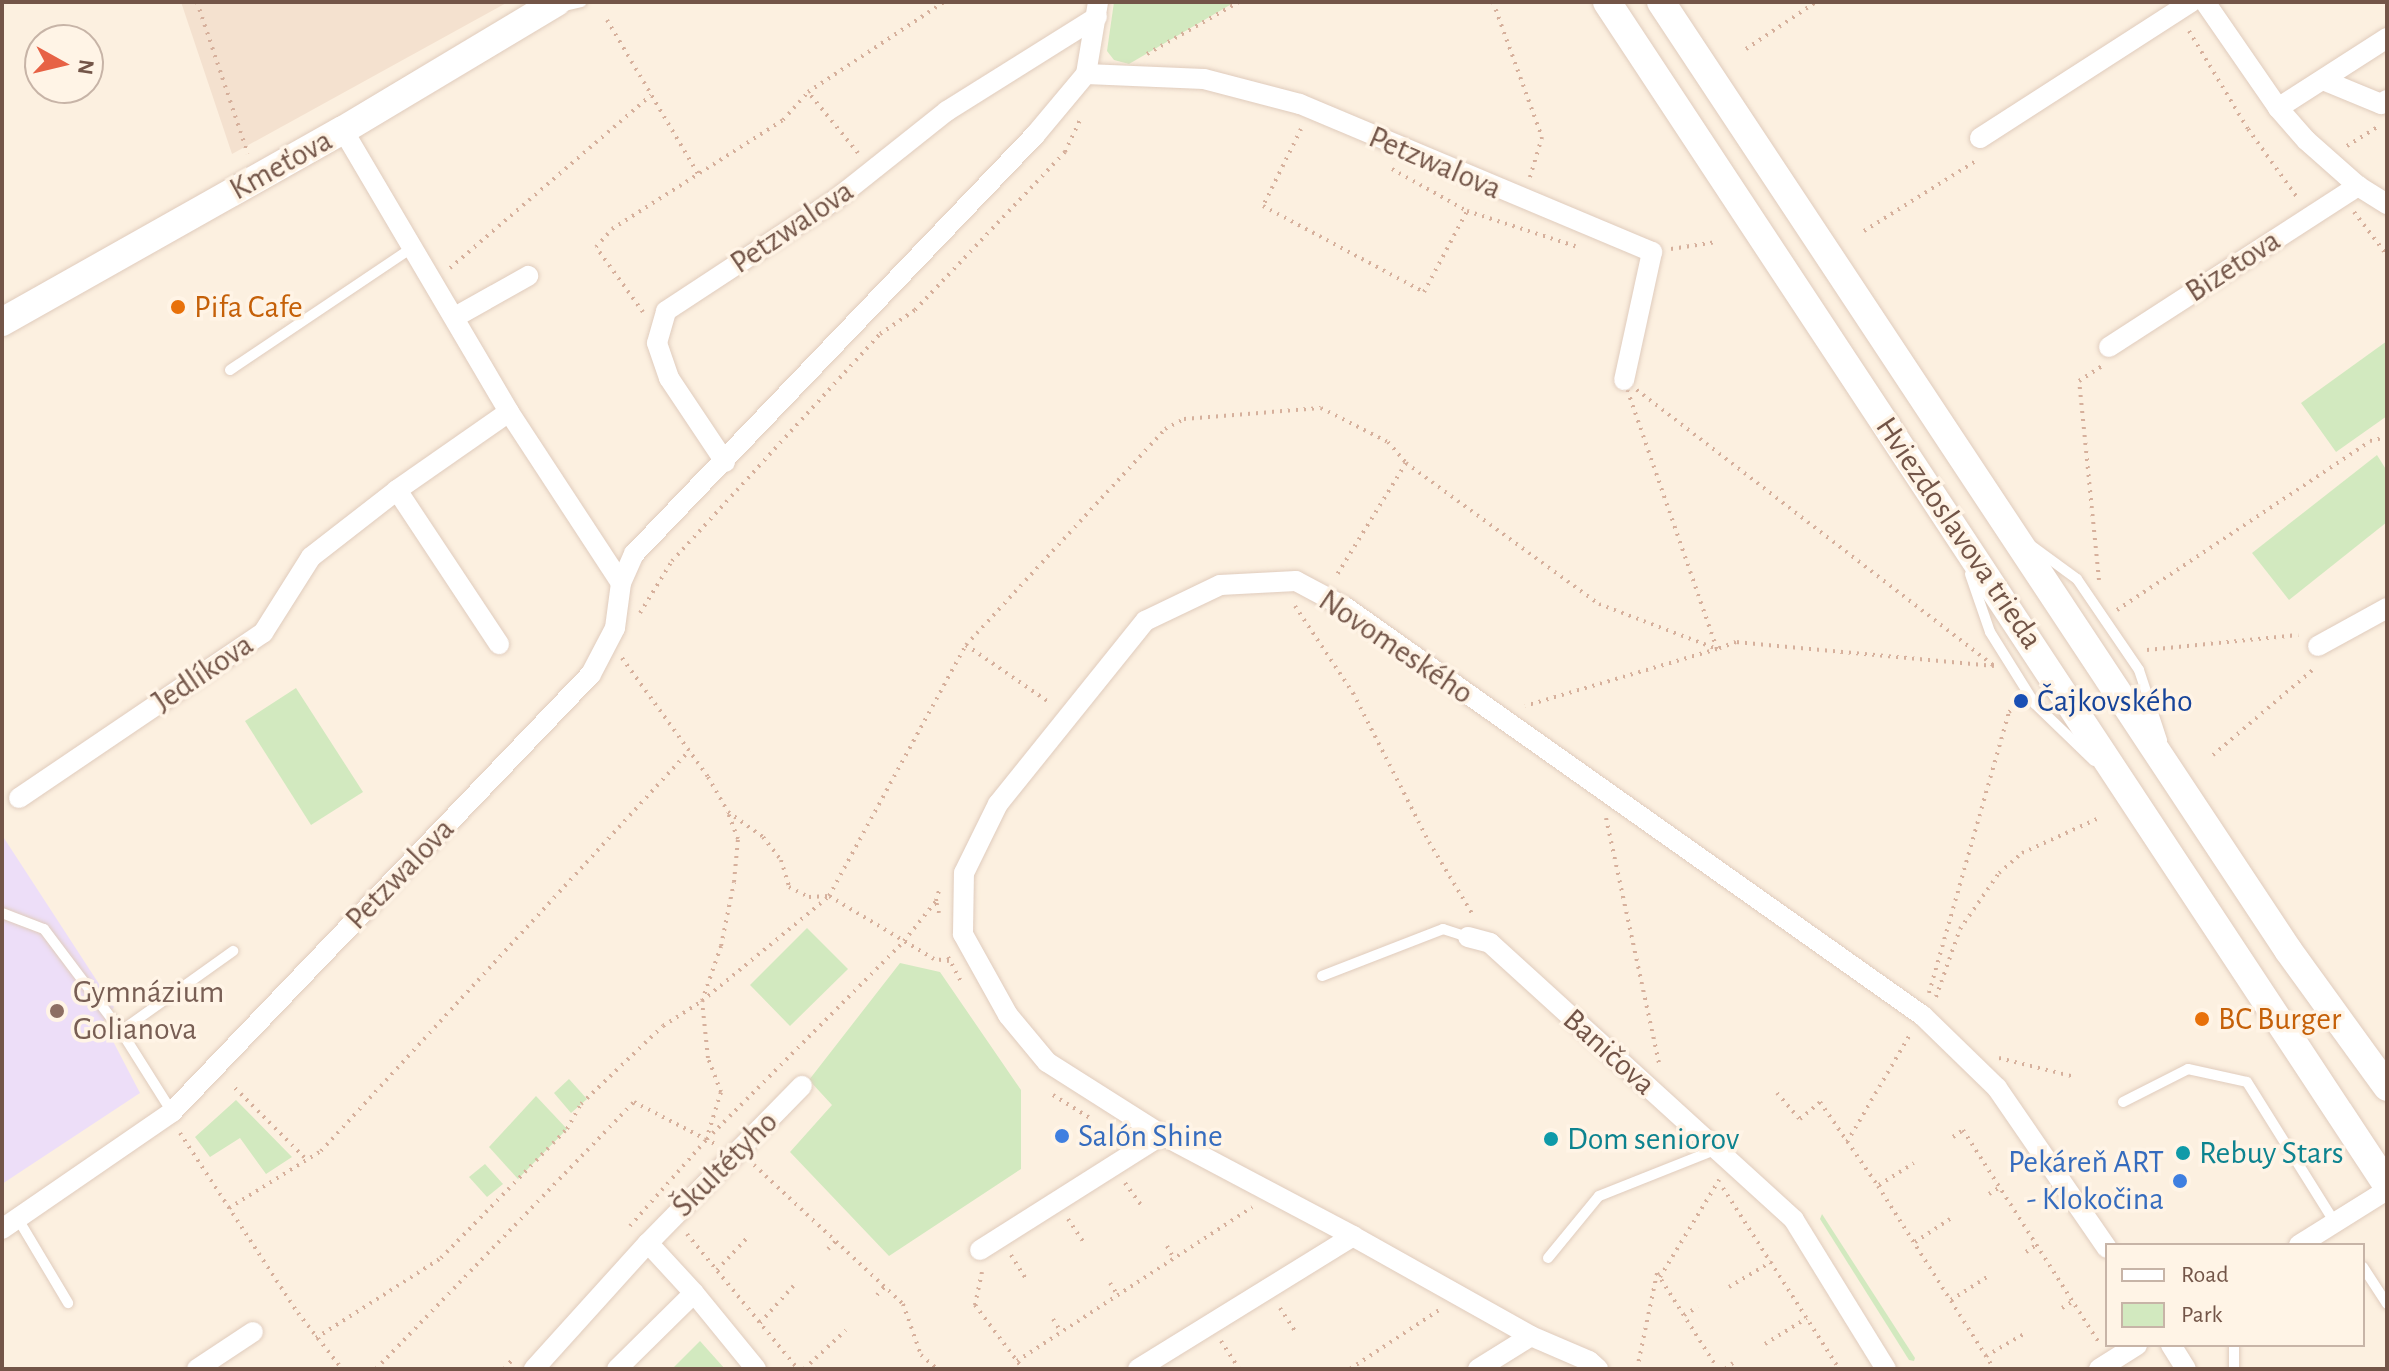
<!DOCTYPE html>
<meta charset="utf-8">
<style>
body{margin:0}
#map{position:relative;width:2389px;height:1371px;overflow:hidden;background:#fcf0e0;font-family:"Alegreya Sans",sans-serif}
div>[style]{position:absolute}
.residential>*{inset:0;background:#f4e1cf}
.education>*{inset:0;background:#eddef8}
.green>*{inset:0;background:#d2e9bf}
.path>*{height:4px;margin-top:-2px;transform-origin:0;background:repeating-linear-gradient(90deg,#d6b09c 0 2px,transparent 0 8px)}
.roads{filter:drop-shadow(0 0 2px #e0ccbd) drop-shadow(0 0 2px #e0ccbd)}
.lane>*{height:10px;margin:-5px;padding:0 5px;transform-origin:5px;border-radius:5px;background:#fff}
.street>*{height:20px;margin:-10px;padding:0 10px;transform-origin:10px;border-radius:10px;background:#fff}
.secondary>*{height:28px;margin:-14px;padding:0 14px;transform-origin:14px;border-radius:14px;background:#fff}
.dots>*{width:22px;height:22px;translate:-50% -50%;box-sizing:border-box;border:4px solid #fff4e6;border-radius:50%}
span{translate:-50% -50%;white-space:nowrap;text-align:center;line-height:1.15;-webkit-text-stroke:7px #fff4e6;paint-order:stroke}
.street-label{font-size:32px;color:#735548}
.food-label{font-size:32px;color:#c56008}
.left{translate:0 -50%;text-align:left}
.transit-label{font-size:32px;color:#164399}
.education-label{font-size:32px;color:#785e54}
.shop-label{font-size:32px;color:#366cbe}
.right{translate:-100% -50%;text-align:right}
.culture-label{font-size:32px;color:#0d838f}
.frame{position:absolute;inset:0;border:4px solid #735548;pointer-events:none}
.legend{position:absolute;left:2105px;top:1243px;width:260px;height:104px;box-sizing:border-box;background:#fff4e6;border:2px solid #c7b4a7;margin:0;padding:10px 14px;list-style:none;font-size:24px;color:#735548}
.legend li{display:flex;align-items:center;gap:16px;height:40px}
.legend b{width:40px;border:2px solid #c7b4a7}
.north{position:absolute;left:24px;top:24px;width:80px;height:80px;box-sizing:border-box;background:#fff4e6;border:2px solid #c7b4a7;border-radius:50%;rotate:98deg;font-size:22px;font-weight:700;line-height:32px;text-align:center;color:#735548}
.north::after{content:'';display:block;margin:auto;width:28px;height:36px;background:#e76245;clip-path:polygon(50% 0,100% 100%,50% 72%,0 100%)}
</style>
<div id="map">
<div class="residential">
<i style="clip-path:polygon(181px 2px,508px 2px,232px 154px)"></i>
</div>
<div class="education">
<i style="clip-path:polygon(2px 835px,114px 1007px,103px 1022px,140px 1093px,2px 1184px)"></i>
</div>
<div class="green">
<i style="clip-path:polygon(1114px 2px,1235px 2px,1129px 64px,1114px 60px,1107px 51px)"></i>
<i style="clip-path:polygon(2387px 341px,2387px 416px,2336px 452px,2301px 403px)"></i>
<i style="clip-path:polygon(2377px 455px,2387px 471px,2387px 522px,2289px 600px,2252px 553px)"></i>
<i style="clip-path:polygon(296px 688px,363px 792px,311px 825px,245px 721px)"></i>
<i style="clip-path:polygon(807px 928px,848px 969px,790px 1026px,750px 985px)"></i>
<i style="clip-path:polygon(900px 963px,940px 972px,1021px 1090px,1021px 1169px,889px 1256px,790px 1152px,832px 1105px,809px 1080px)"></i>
<i style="clip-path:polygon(569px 1079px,587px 1099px,571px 1113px,554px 1093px)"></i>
<i style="clip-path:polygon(536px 1096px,567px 1129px,518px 1179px,489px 1147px)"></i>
<i style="clip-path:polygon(236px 1100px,292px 1157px,266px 1174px,240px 1138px,210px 1157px,195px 1137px)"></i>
<i style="clip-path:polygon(485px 1164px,503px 1184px,487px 1197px,469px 1177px)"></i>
<i style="clip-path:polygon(1822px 1214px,1915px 1358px,1914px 1361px,1909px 1360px,1820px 1219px)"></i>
<i style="clip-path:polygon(700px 1341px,725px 1369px,672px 1369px)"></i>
</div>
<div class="path">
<i style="left:197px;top:2px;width:160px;rotate:71.5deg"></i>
<i style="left:1493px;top:2px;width:144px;rotate:70.1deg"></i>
<i style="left:1542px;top:137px;width:42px;rotate:106.7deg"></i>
<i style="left:607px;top:20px;width:179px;rotate:59.4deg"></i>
<i style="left:2189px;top:31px;width:114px;rotate:59deg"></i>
<i style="left:2248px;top:129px;width:87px;rotate:54.3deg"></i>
<i style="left:1746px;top:49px;width:84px;rotate:-33.9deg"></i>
<i style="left:1147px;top:54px;width:106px;rotate:-29.5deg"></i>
<i style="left:1301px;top:129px;width:86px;rotate:116.3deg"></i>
<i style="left:1263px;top:206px;width:183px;rotate:28.1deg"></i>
<i style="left:1424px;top:292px;width:92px;rotate:-62deg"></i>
<i style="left:2347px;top:146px;width:36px;rotate:-32deg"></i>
<i style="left:858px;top:153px;width:79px;rotate:-129.3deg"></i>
<i style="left:808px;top:92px;width:163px;rotate:-33.5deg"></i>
<i style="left:1392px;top:169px;width:86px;rotate:29.2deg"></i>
<i style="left:1467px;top:211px;width:114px;rotate:18deg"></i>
<i style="left:2354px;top:212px;width:54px;rotate:52.5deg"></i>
<i style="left:1864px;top:231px;width:133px;rotate:-32.1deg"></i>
<i style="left:1671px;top:249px;width:46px;rotate:-8.8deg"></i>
<i style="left:450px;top:268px;width:265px;rotate:-40.7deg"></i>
<i style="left:643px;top:312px;width:80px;rotate:-125.9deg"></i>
<i style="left:596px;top:247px;width:24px;rotate:-48deg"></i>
<i style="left:612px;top:229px;width:203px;rotate:-32.5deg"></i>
<i style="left:783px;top:120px;width:38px;rotate:-48deg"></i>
<i style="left:1624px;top:380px;width:468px;rotate:37.7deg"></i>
<i style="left:1994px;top:666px;width:259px;rotate:-174.7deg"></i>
<i style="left:1736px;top:642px;width:20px;rotate:160deg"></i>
<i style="left:1717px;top:649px;width:285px;rotate:-109.1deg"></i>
<i style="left:1406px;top:463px;width:239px;rotate:36.2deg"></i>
<i style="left:1599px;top:604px;width:126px;rotate:20.9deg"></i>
<i style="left:1717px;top:649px;width:200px;rotate:163.5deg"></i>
<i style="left:2099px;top:580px;width:200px;rotate:-95.7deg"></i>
<i style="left:2079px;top:381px;width:27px;rotate:-33deg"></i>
<i style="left:1295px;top:606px;width:105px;rotate:56.3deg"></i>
<i style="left:1353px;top:693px;width:167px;rotate:63deg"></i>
<i style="left:1429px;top:842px;width:87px;rotate:59deg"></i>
<i style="left:2117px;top:610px;width:304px;rotate:-33.7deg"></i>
<i style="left:2370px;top:441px;width:17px;rotate:-13deg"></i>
<i style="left:640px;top:613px;width:61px;rotate:-58.4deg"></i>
<i style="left:672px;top:561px;width:308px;rotate:-47.5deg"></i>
<i style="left:880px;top:334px;width:42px;rotate:-34.4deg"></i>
<i style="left:915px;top:310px;width:218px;rotate:-46.5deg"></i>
<i style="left:1065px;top:152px;width:38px;rotate:-65deg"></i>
<i style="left:966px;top:645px;width:102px;rotate:34.6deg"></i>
<i style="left:2147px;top:650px;width:152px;rotate:-5.7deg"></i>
<i style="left:622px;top:658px;width:147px;rotate:54.1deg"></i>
<i style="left:708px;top:777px;width:40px;rotate:60.3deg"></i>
<i style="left:728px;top:812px;width:43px;rotate:35.5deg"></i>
<i style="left:763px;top:837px;width:29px;rotate:52deg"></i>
<i style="left:781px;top:860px;width:28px;rotate:73deg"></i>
<i style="left:789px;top:887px;width:22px;rotate:27deg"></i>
<i style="left:809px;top:897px;width:20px;rotate:-3deg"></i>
<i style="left:2213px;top:755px;width:134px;rotate:-40.5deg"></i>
<i style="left:1606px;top:818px;width:255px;rotate:77.8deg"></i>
<i style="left:939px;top:913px;width:12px;rotate:-104deg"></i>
<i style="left:936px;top:901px;width:15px;rotate:-74deg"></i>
<i style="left:948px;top:957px;width:27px;rotate:62deg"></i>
<i style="left:949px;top:961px;width:15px;rotate:-172deg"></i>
<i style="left:934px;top:959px;width:122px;rotate:-149deg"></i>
<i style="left:829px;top:896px;width:286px;rotate:-61.4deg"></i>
<i style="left:966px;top:645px;width:294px;rotate:-47.3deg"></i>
<i style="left:1165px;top:429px;width:21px;rotate:-28deg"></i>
<i style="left:1184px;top:419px;width:137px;rotate:-4.6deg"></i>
<i style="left:1321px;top:408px;width:75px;rotate:26.9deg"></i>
<i style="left:1388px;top:442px;width:28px;rotate:49deg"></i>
<i style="left:1406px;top:463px;width:135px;rotate:121.7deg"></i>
<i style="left:1929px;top:993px;width:292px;rotate:-74.1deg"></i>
<i style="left:2009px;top:712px;width:11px;rotate:-41deg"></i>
<i style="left:1936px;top:997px;width:72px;rotate:-70.6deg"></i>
<i style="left:1960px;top:929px;width:68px;rotate:-55.1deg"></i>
<i style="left:1999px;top:873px;width:30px;rotate:-41deg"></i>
<i style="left:2022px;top:853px;width:82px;rotate:-24.4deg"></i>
<i style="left:1999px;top:1058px;width:78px;rotate:14deg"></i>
<i style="left:235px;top:1088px;width:102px;rotate:45deg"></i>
<i style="left:1777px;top:1093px;width:35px;rotate:49deg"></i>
<i style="left:1800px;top:1119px;width:26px;rotate:-40deg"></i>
<i style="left:1820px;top:1102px;width:102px;rotate:55.4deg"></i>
<i style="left:1878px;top:1186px;width:217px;rotate:57.6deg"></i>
<i style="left:1053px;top:1095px;width:44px;rotate:31.9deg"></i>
<i style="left:180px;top:1133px;width:215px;rotate:56.8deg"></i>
<i style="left:298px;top:1313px;width:71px;rotate:51.8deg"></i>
<i style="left:1953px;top:1137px;width:12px;rotate:-35deg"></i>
<i style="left:1963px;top:1130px;width:254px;rotate:57.4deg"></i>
<i style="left:707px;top:1139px;width:279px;rotate:-45.1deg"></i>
<i style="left:904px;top:941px;width:51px;rotate:-51.3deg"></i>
<i style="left:1847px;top:1142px;width:126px;rotate:-59.6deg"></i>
<i style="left:754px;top:1165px;width:204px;rotate:43deg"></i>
<i style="left:903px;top:1304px;width:54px;rotate:70.6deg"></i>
<i style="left:921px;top:1355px;width:21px;rotate:41deg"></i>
<i style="left:1125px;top:1183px;width:29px;rotate:54deg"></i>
<i style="left:1879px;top:1185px;width:41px;rotate:-32.2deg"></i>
<i style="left:1723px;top:1188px;width:215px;rotate:57.3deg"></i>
<i style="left:1989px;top:1194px;width:13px;rotate:-32deg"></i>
<i style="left:229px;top:1208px;width:108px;rotate:-31.8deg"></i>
<i style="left:321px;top:1151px;width:544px;rotate:-47.39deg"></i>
<i style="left:1068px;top:1219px;width:29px;rotate:56deg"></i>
<i style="left:630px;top:1226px;width:115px;rotate:-48.5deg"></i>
<i style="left:706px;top:1140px;width:50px;rotate:-72.6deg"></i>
<i style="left:721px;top:1092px;width:36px;rotate:-111deg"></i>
<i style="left:708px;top:1058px;width:57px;rotate:-96deg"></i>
<i style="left:702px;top:1001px;width:58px;rotate:-70.9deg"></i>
<i style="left:721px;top:946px;width:65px;rotate:-78.5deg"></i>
<i style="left:734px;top:882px;width:43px;rotate:-84.7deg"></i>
<i style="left:738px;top:839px;width:26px;rotate:-111deg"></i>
<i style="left:687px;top:1234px;width:175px;rotate:50.6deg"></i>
<i style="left:1915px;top:1242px;width:42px;rotate:-33.3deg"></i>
<i style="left:1167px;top:1246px;width:15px;rotate:62deg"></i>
<i style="left:828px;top:1249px;width:11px;rotate:-45deg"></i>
<i style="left:2026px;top:1252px;width:12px;rotate:-35deg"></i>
<i style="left:1011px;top:1255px;width:31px;rotate:58deg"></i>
<i style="left:717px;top:1270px;width:45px;rotate:-46.8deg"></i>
<i style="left:982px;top:1272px;width:34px;rotate:102deg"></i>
<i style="left:975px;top:1305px;width:80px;rotate:53.1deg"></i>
<i style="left:1657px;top:1273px;width:114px;rotate:57.6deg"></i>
<i style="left:1660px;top:1277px;width:114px;rotate:-58.7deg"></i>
<i style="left:1110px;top:1283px;width:13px;rotate:58deg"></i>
<i style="left:1729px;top:1287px;width:49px;rotate:-30.8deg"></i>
<i style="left:877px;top:1295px;width:12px;rotate:-48deg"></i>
<i style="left:1951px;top:1300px;width:43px;rotate:-32.6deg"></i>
<i style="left:1280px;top:1308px;width:30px;rotate:57deg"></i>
<i style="left:2062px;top:1308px;width:12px;rotate:-31deg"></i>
<i style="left:1684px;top:1315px;width:16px;rotate:-30deg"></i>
<i style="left:1053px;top:1319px;width:15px;rotate:58deg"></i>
<i style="left:760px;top:1323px;width:54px;rotate:-48deg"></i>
<i style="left:316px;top:1338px;width:148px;rotate:-32.6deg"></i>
<i style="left:441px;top:1258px;width:180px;rotate:-45.7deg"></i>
<i style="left:567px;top:1129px;width:29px;rotate:-61deg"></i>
<i style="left:581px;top:1104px;width:113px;rotate:-43.6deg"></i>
<i style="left:663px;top:1026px;width:46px;rotate:-32.7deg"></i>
<i style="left:702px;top:1001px;width:162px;rotate:-39.5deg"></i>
<i style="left:1221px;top:1341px;width:33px;rotate:57deg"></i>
<i style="left:1765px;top:1344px;width:49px;rotate:-31.8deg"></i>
<i style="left:1986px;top:1356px;width:44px;rotate:-30.1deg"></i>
<i style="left:1017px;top:1361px;width:281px;rotate:-33.2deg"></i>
<i style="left:276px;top:1369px;width:7px;rotate:-82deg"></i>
<i style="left:376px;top:1369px;width:371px;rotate:-46deg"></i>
<i style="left:634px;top:1102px;width:91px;rotate:27.4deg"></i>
<i style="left:504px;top:1369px;width:13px;rotate:-48deg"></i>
<i style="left:804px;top:1369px;width:57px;rotate:-42.9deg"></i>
<i style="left:1350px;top:1369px;width:107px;rotate:-33.5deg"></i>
<i style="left:1637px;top:1369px;width:98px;rotate:-78.2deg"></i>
<i style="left:1725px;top:1369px;width:10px;rotate:-37deg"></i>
</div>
<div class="roads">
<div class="lane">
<i style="left:560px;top:7px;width:22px;rotate:-13deg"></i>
<i style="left:230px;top:370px;width:220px;rotate:-33.9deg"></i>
<i style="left:2032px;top:546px;width:56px;rotate:36.3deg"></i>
<i style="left:2077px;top:579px;width:110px;rotate:55.7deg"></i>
<i style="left:2139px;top:670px;width:74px;rotate:71.8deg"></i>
<i style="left:1970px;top:574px;width:61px;rotate:71deg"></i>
<i style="left:1990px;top:632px;width:85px;rotate:58deg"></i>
<i style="left:2035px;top:704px;width:82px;rotate:44deg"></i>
<i style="left:2px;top:913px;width:45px;rotate:20.9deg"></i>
<i style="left:44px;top:929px;width:128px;rotate:53deg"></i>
<i style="left:121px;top:1031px;width:96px;rotate:57.8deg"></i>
<i style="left:1322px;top:976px;width:130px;rotate:-21.2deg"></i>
<i style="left:1443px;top:929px;width:26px;rotate:18deg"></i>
<i style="left:121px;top:1031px;width:138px;rotate:-35.5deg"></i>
<i style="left:2123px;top:1102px;width:73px;rotate:-26.9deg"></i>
<i style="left:2188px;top:1069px;width:60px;rotate:12.4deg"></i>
<i style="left:2247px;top:1082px;width:166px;rotate:58deg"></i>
<i style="left:18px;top:1219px;width:98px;rotate:59.2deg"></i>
<i style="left:1548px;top:1258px;width:80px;rotate:-50.6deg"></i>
<i style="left:1599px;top:1196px;width:127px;rotate:-21.7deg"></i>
<i style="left:2363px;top:1267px;width:44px;rotate:57deg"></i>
<i style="left:2234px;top:1369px;width:24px;rotate:-90deg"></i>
</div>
<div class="street">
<i style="left:2205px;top:2px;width:129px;rotate:55.4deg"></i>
<i style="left:2278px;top:108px;width:43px;rotate:48.8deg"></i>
<i style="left:2306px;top:140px;width:69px;rotate:41.5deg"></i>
<i style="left:2358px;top:186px;width:34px;rotate:32deg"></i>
<i style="left:1086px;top:74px;width:118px;rotate:2.4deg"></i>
<i style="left:1204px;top:79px;width:99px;rotate:14.6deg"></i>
<i style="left:1300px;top:104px;width:382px;rotate:22.8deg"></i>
<i style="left:1652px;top:252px;width:131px;rotate:102.3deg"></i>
<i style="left:2323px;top:80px;width:63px;rotate:22.5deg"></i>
<i style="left:2381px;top:104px;width:7px;rotate:-34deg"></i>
<i style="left:2278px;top:108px;width:130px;rotate:-32.7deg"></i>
<i style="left:343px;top:130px;width:327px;rotate:59.5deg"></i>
<i style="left:509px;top:412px;width:204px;rotate:56.8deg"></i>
<i style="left:1980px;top:138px;width:251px;rotate:-32.8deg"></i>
<i style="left:455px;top:317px;width:84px;rotate:-29.3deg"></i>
<i style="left:2109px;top:347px;width:297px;rotate:-32.9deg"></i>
<i style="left:725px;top:462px;width:101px;rotate:-123.7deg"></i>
<i style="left:669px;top:378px;width:37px;rotate:-109deg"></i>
<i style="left:657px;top:343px;width:33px;rotate:-74deg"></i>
<i style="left:666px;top:311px;width:202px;rotate:-33.3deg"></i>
<i style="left:835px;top:200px;width:143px;rotate:-38.5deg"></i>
<i style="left:947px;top:111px;width:177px;rotate:-32.1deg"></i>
<i style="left:397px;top:490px;width:185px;rotate:56.5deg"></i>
<i style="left:2318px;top:646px;width:79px;rotate:-28.8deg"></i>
<i style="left:19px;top:798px;width:295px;rotate:-34.1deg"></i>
<i style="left:263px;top:633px;width:90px;rotate:-57.7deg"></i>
<i style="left:311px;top:557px;width:109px;rotate:-37.9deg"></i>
<i style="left:397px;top:490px;width:136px;rotate:-34.9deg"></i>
<i style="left:1468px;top:937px;width:23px;rotate:15deg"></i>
<i style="left:1490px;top:943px;width:411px;rotate:42.3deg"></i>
<i style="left:1794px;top:1220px;width:175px;rotate:58.3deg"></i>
<i style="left:2px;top:1229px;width:206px;rotate:-34.5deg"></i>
<i style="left:172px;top:1112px;width:606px;rotate:-46.27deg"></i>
<i style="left:591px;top:674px;width:52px;rotate:-62.4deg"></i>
<i style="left:615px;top:628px;width:45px;rotate:-82.4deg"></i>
<i style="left:621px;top:583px;width:32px;rotate:-66deg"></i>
<i style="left:634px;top:554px;width:580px;rotate:-46.26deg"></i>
<i style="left:1035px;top:135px;width:80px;rotate:-50.1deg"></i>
<i style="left:1086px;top:74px;width:73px;rotate:-80.5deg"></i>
<i style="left:648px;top:1243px;width:220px;rotate:-45.6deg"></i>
<i style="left:2299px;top:1245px;width:104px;rotate:-32deg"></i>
<i style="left:980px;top:1250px;width:215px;rotate:-32.3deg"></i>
<i style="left:2171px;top:1345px;width:28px;rotate:58deg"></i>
<i style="left:197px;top:1369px;width:67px;rotate:-33.5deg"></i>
<i style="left:534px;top:1369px;width:170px;rotate:-47.9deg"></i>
<i style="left:648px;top:1243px;width:68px;rotate:47.4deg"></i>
<i style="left:617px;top:1369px;width:108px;rotate:-44.6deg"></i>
<i style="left:694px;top:1293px;width:98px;rotate:50.8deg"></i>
<i style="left:1138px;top:1369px;width:253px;rotate:-31.7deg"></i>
<i style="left:1478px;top:1369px;width:62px;rotate:-31.9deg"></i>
<i style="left:1598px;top:1369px;width:12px;rotate:-138deg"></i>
<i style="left:1589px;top:1361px;width:63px;rotate:-156.7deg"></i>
<i style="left:1531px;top:1336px;width:204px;rotate:-150.7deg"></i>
<i style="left:1353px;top:1236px;width:216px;rotate:-152.1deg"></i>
<i style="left:1162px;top:1135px;width:136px;rotate:-147.6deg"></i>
<i style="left:1047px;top:1062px;width:61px;rotate:-129.7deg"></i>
<i style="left:1008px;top:1015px;width:93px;rotate:-119.1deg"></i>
<i style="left:963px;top:934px;width:61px;rotate:-89.1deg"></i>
<i style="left:964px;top:873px;width:77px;rotate:-63.8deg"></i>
<i style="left:998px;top:804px;width:235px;rotate:-51.2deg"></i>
<i style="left:1145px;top:621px;width:83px;rotate:-25.6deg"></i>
<i style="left:1220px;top:585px;width:76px;rotate:-3deg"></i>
<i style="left:1296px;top:581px;width:55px;rotate:28deg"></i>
<i style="left:1345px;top:607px;width:708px;rotate:35.28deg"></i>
<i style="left:1923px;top:1016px;width:103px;rotate:44.2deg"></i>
<i style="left:1997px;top:1088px;width:194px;rotate:55.5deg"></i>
<i style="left:2099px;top:1369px;width:45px;rotate:-32.3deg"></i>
</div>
<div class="secondary">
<i style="left:1607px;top:2px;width:1417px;rotate:56.6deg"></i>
<i style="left:1661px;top:2px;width:1137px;rotate:56.52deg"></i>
<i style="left:2288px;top:950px;width:169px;rotate:54.1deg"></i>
<i style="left:2px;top:322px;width:391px;rotate:-29.4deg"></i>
<i style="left:343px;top:130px;width:249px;rotate:-30.9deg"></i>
</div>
</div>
<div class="dots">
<i style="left:178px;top:307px;background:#e8710a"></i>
<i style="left:2021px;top:701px;background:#1a4fb4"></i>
<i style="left:57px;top:1011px;background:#8d6e63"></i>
<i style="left:2202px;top:1019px;background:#e8710a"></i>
<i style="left:1062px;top:1136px;background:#3f7fe0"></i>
<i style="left:1551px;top:1139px;background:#0f9aa8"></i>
<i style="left:2183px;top:1153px;background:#0f9aa8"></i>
<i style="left:2180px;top:1181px;background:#3f7fe0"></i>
</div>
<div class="street-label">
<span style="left:1435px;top:163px;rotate:23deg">Petzwalova</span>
<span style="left:281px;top:165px;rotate:-29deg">Kmeťova</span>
<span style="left:792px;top:227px;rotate:-34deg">Petzwalova</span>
<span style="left:2233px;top:266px;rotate:-33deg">Bizetova</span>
<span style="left:1959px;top:533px;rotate:56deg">Hviezdoslavova trieda</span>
<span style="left:1396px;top:647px;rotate:34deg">Novomeského</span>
<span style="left:203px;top:673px;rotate:-34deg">Jedlíkova</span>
<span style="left:400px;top:874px;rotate:-46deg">Petzwalova</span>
<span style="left:1609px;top:1052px;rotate:42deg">Baničova</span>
<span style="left:725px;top:1164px;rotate:-45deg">Škultétyho</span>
</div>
<div class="food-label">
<span class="left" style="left:194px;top:307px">Pifa Cafe</span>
<span class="left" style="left:2218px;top:1019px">BC Burger</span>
</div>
<div class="transit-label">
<span class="left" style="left:2037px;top:701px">Čajkovského</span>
</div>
<div class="education-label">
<span class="left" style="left:73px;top:1011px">Gymnázium<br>Golianova</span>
</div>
<div class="shop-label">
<span class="left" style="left:1078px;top:1136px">Salón Shine</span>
<span class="right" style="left:2164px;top:1181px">Pekáreň ART<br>- Klokočina</span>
</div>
<div class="culture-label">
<span class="left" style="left:1567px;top:1139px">Dom seniorov</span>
<span class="left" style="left:2199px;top:1153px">Rebuy Stars</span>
</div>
<div class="frame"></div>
<ul class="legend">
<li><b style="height:10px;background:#fff"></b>Road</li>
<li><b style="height:22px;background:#d2e9bf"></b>Park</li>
</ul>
<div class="north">N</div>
</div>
